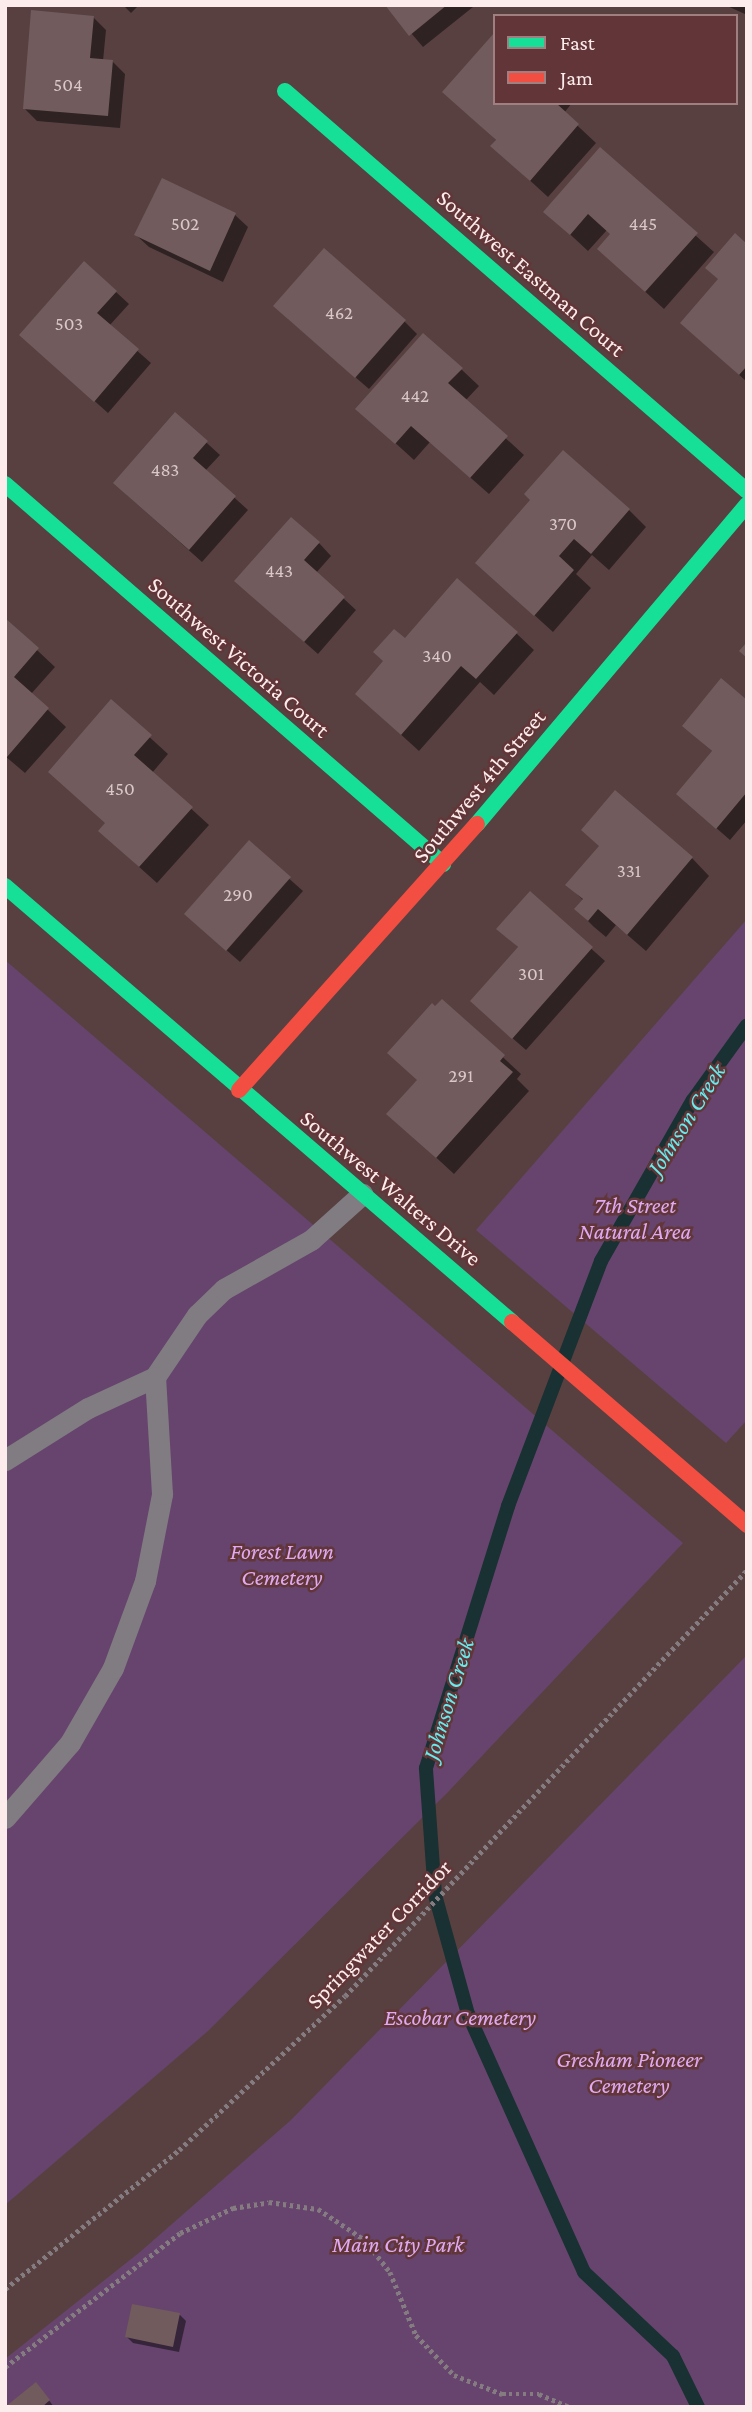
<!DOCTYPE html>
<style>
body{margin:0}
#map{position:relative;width:752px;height:2412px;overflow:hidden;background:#584041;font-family:"Crimson Pro",serif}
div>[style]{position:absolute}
.green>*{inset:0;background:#66446d}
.shadow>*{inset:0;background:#0007}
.stream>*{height:14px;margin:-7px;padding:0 7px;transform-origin:7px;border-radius:7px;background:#193132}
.building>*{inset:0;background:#715b5c}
.path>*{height:4.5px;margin-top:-2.25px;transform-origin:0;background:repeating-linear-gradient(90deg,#847c80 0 3.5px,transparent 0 7px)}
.lane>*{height:21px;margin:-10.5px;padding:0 10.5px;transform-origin:10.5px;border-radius:10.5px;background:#807c82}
.fast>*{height:16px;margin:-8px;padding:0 8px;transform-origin:8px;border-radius:8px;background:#16e098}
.jam>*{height:16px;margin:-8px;padding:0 8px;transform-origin:8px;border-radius:8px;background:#f24e42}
span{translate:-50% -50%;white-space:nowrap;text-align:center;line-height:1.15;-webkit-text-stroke:5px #623638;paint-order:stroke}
.number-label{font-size:19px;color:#dac8c8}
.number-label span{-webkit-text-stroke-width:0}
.street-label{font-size:23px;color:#fdecec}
.park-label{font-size:23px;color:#e0aaf3;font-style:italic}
.water-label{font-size:24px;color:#67ecee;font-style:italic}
.frame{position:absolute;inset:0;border:7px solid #fdecec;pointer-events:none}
.legend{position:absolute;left:493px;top:14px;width:245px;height:91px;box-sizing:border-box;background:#623638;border:2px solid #a07f80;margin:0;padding:9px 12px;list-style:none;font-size:21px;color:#fdecec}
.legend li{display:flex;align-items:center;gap:14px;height:35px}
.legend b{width:35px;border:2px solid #a07f80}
</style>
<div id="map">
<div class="green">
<i style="clip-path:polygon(747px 919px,747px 1420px,726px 1443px,476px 1230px)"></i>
<i style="clip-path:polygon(5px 960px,683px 1543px,449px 1791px,208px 2031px,5px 2205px)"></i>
<i style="clip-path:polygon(747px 1655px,747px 2407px,5px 2407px,5px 2359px,140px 2252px,291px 2120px)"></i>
</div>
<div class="shadow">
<i style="clip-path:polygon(123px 5px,139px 5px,131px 13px)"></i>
<i style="clip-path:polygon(387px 5px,472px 5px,473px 7px,423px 47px)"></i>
<i style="clip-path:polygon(725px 5px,747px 5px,747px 15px)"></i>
<i style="clip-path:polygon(93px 17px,106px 30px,103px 61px,112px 61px,125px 74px,120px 128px,37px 121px,25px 109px)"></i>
<i style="clip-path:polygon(444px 92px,495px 103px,572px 103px,564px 113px,596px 143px,548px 197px,492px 146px,497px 141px)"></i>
<i style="clip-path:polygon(600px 150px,714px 252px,664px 309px,599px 249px,612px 235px,607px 230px,588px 251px,546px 212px)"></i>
<i style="clip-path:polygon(163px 180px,235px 215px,248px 227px,223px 282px,149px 247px,136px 235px)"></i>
<i style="clip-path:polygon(747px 246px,747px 382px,682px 323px)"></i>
<i style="clip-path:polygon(116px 292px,129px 304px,109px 326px,151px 363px,108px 413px,34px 347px)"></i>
<i style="clip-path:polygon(288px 319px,404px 321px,417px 334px,369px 389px)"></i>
<i style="clip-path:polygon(461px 369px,479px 386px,465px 401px,524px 455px,489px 494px,430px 442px,414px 460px,358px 409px)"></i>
<i style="clip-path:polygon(175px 414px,220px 455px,205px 471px,248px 510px,202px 562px,127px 495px)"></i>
<i style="clip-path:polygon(532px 501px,629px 510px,646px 527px,609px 570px,592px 555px,576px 574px,591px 588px,553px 632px,477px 563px)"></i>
<i style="clip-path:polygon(319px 543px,331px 556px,316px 573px,356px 610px,318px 654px,249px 593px)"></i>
<i style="clip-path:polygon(5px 620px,55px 667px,31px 694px,66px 727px,25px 773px,5px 756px)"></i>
<i style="clip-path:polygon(516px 633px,534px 650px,494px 695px,480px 682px,419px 751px,375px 711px,405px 640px)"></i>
<i style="clip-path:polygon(111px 702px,168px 754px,152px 773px,209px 825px,157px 883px,118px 848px,107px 824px)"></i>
<i style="clip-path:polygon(747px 702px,747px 820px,730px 840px,691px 806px,713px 752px,697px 738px)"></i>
<i style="clip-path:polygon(249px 843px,303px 891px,240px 962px,199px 926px)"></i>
<i style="clip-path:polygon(692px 858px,709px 876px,646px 951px,616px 925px,606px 937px,594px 927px,576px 909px,584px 901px,568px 885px)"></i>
<i style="clip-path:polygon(530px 894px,605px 961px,526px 1050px,485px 1014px,519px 948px,499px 929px)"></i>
<i style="clip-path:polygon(442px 1001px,521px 1074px,517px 1079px,529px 1091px,454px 1174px,389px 1114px,419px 1081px,435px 1009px)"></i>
<i style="clip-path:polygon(180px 2315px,186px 2321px,179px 2352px,133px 2343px,127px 2337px)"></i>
<i style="clip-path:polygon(42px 2391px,54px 2407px,8px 2407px)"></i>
</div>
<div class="stream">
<i style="left:698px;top:2407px;width:57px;rotate:-116.1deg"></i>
<i style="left:673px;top:2356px;width:122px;rotate:-136.7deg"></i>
<i style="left:584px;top:2272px;width:283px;rotate:-114.2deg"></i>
<i style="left:468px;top:2014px;width:123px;rotate:-105.5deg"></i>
<i style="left:435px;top:1895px;width:127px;rotate:-94.1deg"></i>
<i style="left:426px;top:1768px;width:275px;rotate:-72.6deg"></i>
<i style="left:508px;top:1506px;width:262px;rotate:-69.2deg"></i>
<i style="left:601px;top:1261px;width:185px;rotate:-60.3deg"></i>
<i style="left:693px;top:1100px;width:92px;rotate:-54.2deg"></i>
</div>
<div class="building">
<i style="clip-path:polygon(385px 5px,447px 5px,409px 36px)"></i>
<i style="clip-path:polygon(31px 10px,94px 16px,90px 58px,113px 60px,108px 116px,23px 109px)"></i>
<i style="clip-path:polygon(495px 32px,495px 103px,556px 103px,579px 124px,530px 181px,490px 146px,496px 140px,442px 92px)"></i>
<i style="clip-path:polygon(600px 147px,698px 233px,645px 292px,597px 249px,610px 234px,588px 214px,570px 235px,543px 212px)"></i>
<i style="clip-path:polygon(162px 178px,236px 213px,210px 271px,134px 235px)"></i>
<i style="clip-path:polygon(735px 233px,747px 244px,747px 366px,739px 375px,680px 323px,718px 279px,705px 268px)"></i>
<i style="clip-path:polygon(324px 248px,406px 320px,355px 378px,273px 306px)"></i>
<i style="clip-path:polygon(84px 261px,117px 291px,97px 313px,139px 349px,94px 402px,19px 335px)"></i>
<i style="clip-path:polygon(423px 333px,463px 368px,448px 383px,508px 436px,470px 478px,411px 426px,395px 444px,355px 409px)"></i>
<i style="clip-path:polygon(175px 412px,208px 441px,193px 458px,236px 496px,189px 550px,113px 483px)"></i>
<i style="clip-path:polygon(563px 450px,630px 509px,591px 554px,574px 539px,559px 556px,574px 570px,534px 616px,475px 563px,530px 500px,524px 494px)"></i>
<i style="clip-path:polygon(291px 517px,320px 542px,304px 560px,345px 597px,304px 642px,234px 581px)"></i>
<i style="clip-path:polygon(457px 578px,518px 632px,476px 679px,461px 666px,401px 735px,355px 694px,383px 661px,373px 652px,394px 629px,405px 638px)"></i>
<i style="clip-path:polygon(5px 618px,39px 648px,14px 677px,49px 708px,7px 757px)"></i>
<i style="clip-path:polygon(747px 642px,747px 658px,739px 651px)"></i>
<i style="clip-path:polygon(721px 678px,747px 700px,747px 792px,716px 829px,676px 794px,712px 751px,682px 726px)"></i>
<i style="clip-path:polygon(111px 699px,152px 735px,134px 755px,193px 807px,139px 867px,98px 831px,105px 823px,48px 772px)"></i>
<i style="clip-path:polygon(615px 790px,693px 857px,627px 935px,598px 909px,588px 921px,574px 909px,583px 899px,565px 885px,599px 846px,581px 830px)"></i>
<i style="clip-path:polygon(249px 840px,291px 877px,226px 951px,184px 914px)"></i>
<i style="clip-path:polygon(530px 891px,593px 947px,512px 1039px,470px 1001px,518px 947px,496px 929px)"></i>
<i style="clip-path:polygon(442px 999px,505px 1055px,500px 1061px,513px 1072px,436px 1158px,386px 1114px,417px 1080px,387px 1053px,432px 1003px,435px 1006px)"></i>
<i style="clip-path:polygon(132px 2304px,180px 2313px,173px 2347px,125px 2337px)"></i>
<i style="clip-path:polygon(36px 2382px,50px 2400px,42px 2407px,5px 2407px)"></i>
</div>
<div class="path">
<i style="left:5px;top:2289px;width:223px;rotate:-38.6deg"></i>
<i style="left:179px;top:2150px;width:226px;rotate:-42.9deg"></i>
<i style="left:345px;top:1996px;width:586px;rotate:-46.66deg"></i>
<i style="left:5px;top:2367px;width:220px;rotate:-37.4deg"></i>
<i style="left:180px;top:2233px;width:59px;rotate:-25.3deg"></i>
<i style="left:233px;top:2208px;width:36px;rotate:-9deg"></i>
<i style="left:269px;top:2202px;width:49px;rotate:8.1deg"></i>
<i style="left:318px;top:2209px;width:56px;rotate:33.4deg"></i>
<i style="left:365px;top:2240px;width:41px;rotate:52deg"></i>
<i style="left:390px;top:2272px;width:68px;rotate:67.6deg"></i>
<i style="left:416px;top:2335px;width:55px;rotate:46.5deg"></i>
<i style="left:454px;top:2375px;width:52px;rotate:21.6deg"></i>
<i style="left:502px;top:2394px;width:37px"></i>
<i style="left:539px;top:2394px;width:34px;rotate:23deg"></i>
</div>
<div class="lane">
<i style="left:5px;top:1460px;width:98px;rotate:-32.1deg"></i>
<i style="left:88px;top:1408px;width:74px;rotate:-24.8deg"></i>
<i style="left:155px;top:1377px;width:75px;rotate:-55.9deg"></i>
<i style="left:197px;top:1315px;width:37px;rotate:-44deg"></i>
<i style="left:224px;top:1289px;width:100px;rotate:-29.4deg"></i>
<i style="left:311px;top:1240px;width:69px;rotate:-42deg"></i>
<i style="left:5px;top:1818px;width:99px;rotate:-49.1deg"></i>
<i style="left:70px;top:1743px;width:86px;rotate:-60.2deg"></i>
<i style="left:113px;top:1668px;width:93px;rotate:-69.8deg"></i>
<i style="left:145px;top:1581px;width:89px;rotate:-78.9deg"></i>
<i style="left:162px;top:1494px;width:117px;rotate:-93.4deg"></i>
</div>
<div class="fast">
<i style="left:285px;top:91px;width:611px;rotate:40.89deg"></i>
<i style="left:5px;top:484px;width:580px;rotate:40.94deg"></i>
<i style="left:477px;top:824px;width:418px;rotate:-49.8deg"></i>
<i style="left:5px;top:886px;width:669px;rotate:40.69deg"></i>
</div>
<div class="jam">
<i style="left:239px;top:1090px;width:357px;rotate:-48.2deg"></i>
<i style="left:512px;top:1322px;width:311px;rotate:40.8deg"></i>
</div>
<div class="number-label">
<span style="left:68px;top:85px">504</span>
<span style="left:185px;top:224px">502</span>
<span style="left:643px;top:224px">445</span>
<span style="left:339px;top:313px">462</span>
<span style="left:69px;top:324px">503</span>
<span style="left:415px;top:396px">442</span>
<span style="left:165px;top:470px">483</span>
<span style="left:563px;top:524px">370</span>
<span style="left:279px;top:571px">443</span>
<span style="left:437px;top:656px">340</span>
<span style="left:120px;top:789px">450</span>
<span style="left:629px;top:871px">331</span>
<span style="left:238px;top:895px">290</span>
<span style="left:531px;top:974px">301</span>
<span style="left:461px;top:1076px">291</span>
</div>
<div class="street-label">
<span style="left:531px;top:273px;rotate:41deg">Southwest Eastman Court</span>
<span style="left:239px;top:657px;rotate:41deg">Southwest Victoria Court</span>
<span style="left:479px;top:786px;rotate:-50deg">Southwest 4th Street</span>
<span style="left:391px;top:1188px;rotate:40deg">Southwest Walters Drive</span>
<span style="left:379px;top:1934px;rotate:-46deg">Springwater Corridor</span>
</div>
<div class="park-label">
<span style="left:635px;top:1218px">7th Street<br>Natural Area</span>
<span style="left:282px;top:1564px">Forest Lawn<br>Cemetery</span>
<span style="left:460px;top:2017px">Escobar Cemetery</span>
<span style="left:629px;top:2072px">Gresham Pioneer<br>Cemetery</span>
<span style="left:398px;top:2244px">Main City Park</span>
</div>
<div class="water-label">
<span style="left:686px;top:1119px;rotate:-58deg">Johnson Creek</span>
<span style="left:448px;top:1699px;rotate:-73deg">Johnson Creek</span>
</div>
<div class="frame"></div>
<ul class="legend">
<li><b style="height:9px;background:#16e098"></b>Fast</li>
<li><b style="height:9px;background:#f24e42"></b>Jam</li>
</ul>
</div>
